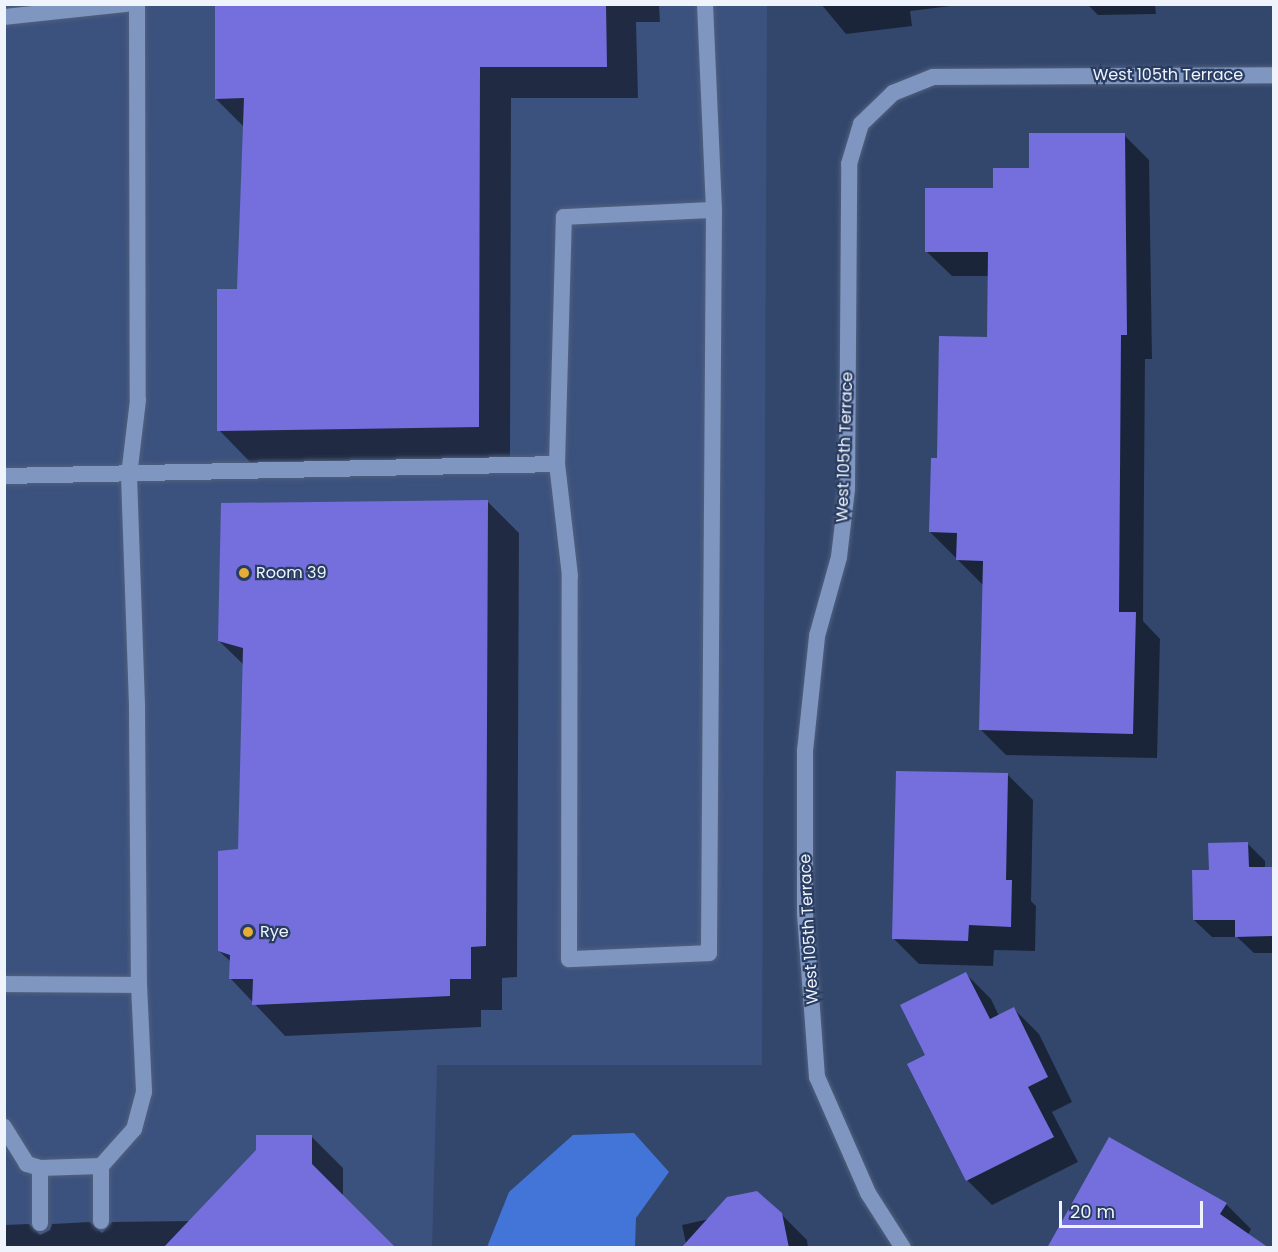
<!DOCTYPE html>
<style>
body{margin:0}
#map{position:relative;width:1278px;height:1252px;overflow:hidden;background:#33476d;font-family:Poppins,sans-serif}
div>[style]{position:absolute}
.built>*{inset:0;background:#3c527e}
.water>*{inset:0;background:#4374d7}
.shadow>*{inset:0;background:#0007}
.building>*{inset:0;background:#746fdc}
.roads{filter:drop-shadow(0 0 2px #51607d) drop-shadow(0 0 2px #51607d)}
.service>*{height:16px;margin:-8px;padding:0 8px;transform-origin:8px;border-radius:8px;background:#7f96c1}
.minor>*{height:16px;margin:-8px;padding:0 8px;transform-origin:8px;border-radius:8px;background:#7f96c1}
.dots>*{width:16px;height:16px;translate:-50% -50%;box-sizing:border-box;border:3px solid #293c61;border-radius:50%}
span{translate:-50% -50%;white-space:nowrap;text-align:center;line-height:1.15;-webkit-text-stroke:4.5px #293c61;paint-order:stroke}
.street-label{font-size:16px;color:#eef3fc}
.poi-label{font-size:16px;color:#eef3fc}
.left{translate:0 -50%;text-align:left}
.frame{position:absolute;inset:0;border:6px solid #eef3fc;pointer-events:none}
.scale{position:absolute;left:1059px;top:1201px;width:144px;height:27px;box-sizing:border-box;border:3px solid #eef3fc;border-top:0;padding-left:8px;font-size:18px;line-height:21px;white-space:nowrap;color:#eef3fc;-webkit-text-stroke:4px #293c61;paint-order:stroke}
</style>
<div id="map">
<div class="built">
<i style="clip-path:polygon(5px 5px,767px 5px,762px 1065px,437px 1065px,432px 1247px,5px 1248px)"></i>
</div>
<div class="water">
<i style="clip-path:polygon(634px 1133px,669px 1172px,636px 1218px,635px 1247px,487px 1247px,509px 1192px,573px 1135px)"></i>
</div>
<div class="shadow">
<i style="clip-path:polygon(217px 4px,659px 4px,660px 22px,636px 22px,638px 98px,511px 98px,510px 458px,250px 462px,219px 430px,239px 290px,244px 127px,216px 99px)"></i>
<i style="clip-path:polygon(821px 4px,968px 4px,910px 11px,912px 26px,846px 34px)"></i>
<i style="clip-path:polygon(1087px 4px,1155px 4px,1156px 14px,1098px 15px)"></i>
<i style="clip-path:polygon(1124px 135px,1149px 160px,1152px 359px,1145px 359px,1143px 621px,1160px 639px,1157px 758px,1006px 755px,981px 730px,983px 585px,930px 532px,939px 459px,988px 338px,989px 276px,952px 276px,926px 251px,995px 190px,1031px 170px)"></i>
<i style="clip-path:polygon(488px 502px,519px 533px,517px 977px,502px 978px,502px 1010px,481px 1010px,481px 1027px,285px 1036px,231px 979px,231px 962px,219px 951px,239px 850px,244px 665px,219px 641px)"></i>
<i style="clip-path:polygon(1008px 775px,1033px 800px,1031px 901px,1036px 906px,1035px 951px,994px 950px,993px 966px,919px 964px,894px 939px)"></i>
<i style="clip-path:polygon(1248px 844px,1265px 861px,1265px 869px,1274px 869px,1274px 953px,1254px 953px,1237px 937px,1212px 937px,1194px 920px,1211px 871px)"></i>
<i style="clip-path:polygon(966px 974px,991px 999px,999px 1016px,1014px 1009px,1039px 1034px,1072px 1102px,1052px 1112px,1078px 1162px,992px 1205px,967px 1180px,927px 1056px)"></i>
<i style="clip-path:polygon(311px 1136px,343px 1168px,343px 1197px,394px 1248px,4px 1248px,4px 1225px,29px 1224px,40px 1235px,50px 1230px,52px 1224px,90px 1222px,102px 1233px,112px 1222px,190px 1221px)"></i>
<i style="clip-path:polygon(1226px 1204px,1251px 1229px,1248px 1235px,1049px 1248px)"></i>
<i style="clip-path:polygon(781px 1214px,807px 1240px,808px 1248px,687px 1248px,682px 1225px,709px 1219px)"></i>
</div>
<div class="building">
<i style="clip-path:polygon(215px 4px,606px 4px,607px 67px,480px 67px,479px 427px,217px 431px,217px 289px,237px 289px,244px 98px,215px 99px)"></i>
<i style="clip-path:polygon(1029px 133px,1125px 133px,1127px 335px,1121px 335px,1119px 612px,1136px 612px,1133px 734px,979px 730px,983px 561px,956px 560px,957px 533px,929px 532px,931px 458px,937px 458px,939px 336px,987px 337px,988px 252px,925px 252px,925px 188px,993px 188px,993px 168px,1029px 168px)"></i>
<i style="clip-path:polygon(488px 500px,486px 946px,471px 947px,471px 979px,450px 979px,450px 996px,252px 1005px,253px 979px,229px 979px,230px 955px,218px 951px,218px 851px,238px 849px,243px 648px,218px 641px,221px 503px)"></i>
<i style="clip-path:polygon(896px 771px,1008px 773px,1006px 880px,1012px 880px,1011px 927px,969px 925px,968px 941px,892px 939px)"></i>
<i style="clip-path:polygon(1248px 842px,1249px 867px,1274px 867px,1274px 936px,1235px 937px,1235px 920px,1193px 920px,1192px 870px,1209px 870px,1208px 843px)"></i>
<i style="clip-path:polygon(966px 972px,990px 1019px,1014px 1007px,1048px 1077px,1028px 1087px,1054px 1137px,966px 1181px,907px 1064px,925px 1055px,900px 1005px)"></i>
<i style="clip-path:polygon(256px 1135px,312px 1135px,312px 1164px,396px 1248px,163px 1248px,256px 1150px)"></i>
<i style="clip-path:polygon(1109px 1137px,1227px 1203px,1220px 1214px,1269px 1248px,1047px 1248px)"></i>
<i style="clip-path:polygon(757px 1191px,782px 1213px,789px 1248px,681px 1248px,727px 1197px)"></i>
</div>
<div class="roads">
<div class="service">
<i style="left:137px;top:4px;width:396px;rotate:89.9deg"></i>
<i style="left:138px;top:400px;width:77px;rotate:96.8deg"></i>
<i style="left:129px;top:476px;width:232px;rotate:88deg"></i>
<i style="left:137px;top:708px;width:277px;rotate:89.6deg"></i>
<i style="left:705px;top:4px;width:206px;rotate:87.5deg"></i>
<i style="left:714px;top:210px;width:743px;rotate:90.39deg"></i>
<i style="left:709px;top:953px;width:140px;rotate:177.5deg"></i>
<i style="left:569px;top:959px;width:383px;rotate:-89.9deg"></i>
<i style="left:570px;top:576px;width:113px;rotate:-96.6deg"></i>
<i style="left:557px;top:464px;width:247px;rotate:-88.4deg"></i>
<i style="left:564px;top:217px;width:150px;rotate:-2.7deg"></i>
<i style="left:4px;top:17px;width:123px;rotate:-6.1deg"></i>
<i style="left:4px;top:476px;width:553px;rotate:-1.24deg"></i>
<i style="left:4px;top:984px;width:135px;rotate:0.4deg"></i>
<i style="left:139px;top:985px;width:107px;rotate:87.3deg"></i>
<i style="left:144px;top:1092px;width:38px;rotate:105deg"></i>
<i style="left:134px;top:1129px;width:50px;rotate:131.7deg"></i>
<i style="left:101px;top:1166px;width:61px;rotate:178.1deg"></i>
<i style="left:40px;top:1168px;width:14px;rotate:-163deg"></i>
<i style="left:27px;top:1164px;width:44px;rotate:-121.9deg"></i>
<i style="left:101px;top:1166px;width:55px;rotate:90deg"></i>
<i style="left:40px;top:1168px;width:55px;rotate:90deg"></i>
</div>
<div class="minor">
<i style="left:903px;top:1248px;width:65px;rotate:-122.5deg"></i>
<i style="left:868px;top:1193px;width:127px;rotate:-113.7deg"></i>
<i style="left:817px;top:1077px;width:165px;rotate:-94.2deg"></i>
<i style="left:805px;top:912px;width:161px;rotate:-90deg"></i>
<i style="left:805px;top:751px;width:116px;rotate:-84deg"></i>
<i style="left:817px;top:636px;width:82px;rotate:-74.4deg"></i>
<i style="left:839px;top:557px;width:68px;rotate:-83.3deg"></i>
<i style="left:847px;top:489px;width:325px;rotate:-89.6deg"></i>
<i style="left:849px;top:164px;width:42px;rotate:-73.3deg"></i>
<i style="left:861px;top:124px;width:45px;rotate:-44.1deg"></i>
<i style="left:893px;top:93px;width:43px;rotate:-21.8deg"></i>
<i style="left:933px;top:77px;width:341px;rotate:-0.3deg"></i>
</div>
</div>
<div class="dots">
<i style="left:244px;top:573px;background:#e4ad35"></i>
<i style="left:248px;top:932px;background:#e4ad35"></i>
</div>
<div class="street-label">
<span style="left:1168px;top:75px">West 105th Terrace</span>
<span style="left:845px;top:447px;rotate:-88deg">West 105th Terrace</span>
<span style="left:809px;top:929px;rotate:-93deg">West 105th Terrace</span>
</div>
<div class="poi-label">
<span class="left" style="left:256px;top:573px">Room 39</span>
<span class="left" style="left:260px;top:932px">Rye</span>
</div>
<div class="frame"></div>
<div class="scale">20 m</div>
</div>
